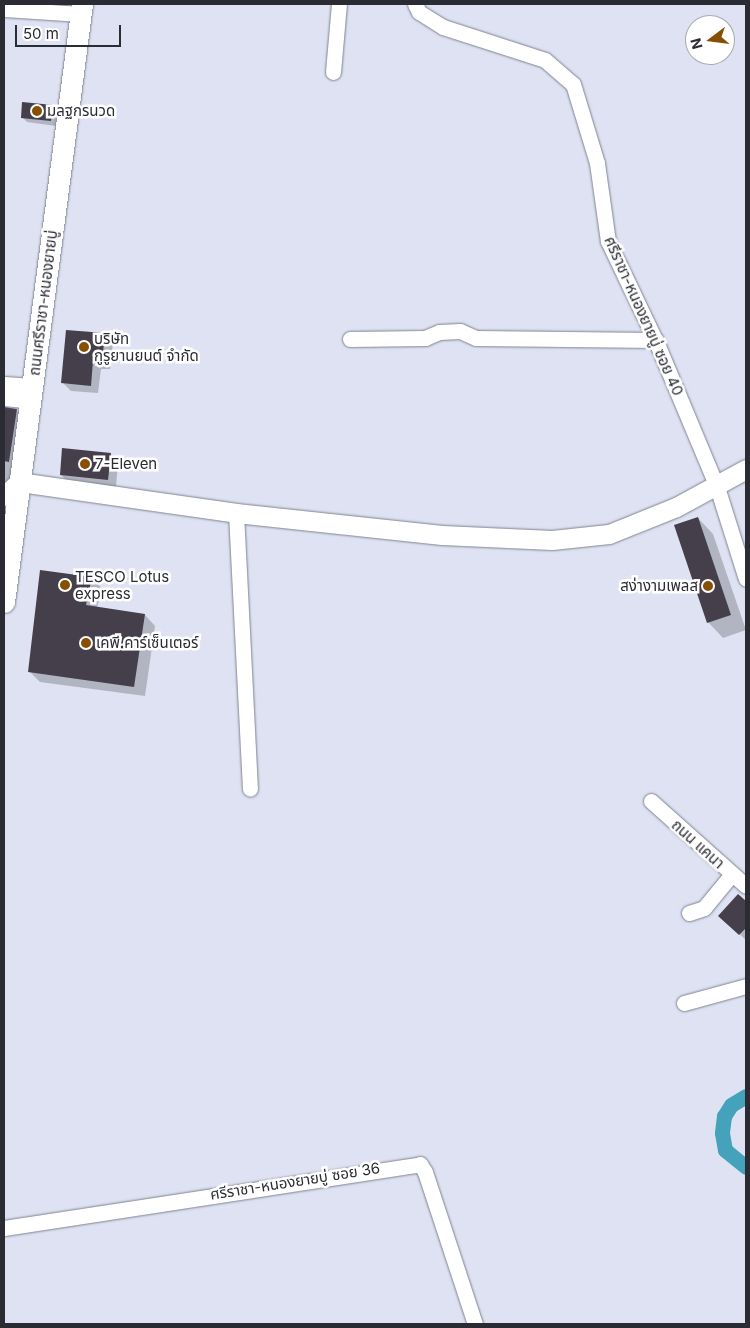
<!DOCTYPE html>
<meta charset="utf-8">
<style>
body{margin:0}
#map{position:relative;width:750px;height:1328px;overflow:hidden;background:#dee2f2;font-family:Inter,"Noto Sans Thai",sans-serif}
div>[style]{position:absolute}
.shadow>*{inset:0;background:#0003}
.canal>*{height:15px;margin:-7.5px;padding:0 7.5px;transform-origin:7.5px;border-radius:7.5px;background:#44a3ba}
.building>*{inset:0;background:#453f4c}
.roads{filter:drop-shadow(0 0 1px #7f8291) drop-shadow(0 0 1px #7f8291)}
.minor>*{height:15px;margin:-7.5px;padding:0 7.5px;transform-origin:7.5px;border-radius:7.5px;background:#fff}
.tertiary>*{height:19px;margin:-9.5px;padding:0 9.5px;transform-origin:9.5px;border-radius:9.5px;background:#fff}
.secondary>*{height:21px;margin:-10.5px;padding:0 10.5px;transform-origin:10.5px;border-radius:10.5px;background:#fff}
.dots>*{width:14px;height:14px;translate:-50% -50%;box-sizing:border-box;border:2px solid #fff;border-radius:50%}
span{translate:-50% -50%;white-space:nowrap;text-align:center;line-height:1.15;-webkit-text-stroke:5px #fff;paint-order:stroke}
.poi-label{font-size:15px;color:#2b2c33}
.left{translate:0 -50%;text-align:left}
.right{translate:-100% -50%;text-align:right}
.street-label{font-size:15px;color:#2b2c33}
.frame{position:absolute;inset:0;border:5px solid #2b2c33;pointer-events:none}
.north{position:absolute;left:685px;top:15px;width:50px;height:50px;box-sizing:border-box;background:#fff;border:1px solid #aaabad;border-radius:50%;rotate:255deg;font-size:14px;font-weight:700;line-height:20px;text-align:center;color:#2b2c33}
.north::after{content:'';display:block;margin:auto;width:18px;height:22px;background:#874f02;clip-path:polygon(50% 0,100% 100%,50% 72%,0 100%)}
.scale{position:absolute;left:15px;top:25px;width:106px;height:22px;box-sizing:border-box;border:2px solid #2b2c33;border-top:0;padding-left:6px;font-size:15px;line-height:18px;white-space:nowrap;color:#2b2c33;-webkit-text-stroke:4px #fff;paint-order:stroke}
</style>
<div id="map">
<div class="shadow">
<i style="clip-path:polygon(44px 4px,69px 4px,68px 8px)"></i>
<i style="clip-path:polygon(52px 106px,57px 112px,56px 126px,27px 122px,22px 117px)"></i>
<i style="clip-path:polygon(104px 334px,113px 342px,110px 369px,101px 369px,98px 393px,71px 391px,63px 383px)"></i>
<i style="clip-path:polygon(4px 406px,16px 410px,24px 418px,14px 481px,4px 491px)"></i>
<i style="clip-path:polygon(110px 454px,118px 462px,116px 487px,69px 483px,61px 475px)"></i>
<i style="clip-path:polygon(698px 518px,713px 534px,746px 630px,723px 638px,708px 622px)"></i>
<i style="clip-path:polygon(91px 578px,102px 588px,97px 608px,145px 615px,155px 626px,145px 696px,40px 682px,29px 671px)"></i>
<i style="clip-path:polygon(738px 896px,746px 902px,745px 939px,725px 921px)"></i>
</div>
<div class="canal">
<i style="left:746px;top:1096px;width:17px;rotate:149deg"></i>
<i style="left:731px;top:1105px;width:13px;rotate:122deg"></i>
<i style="left:724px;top:1116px;width:17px;rotate:97deg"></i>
<i style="left:722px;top:1133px;width:17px;rotate:80deg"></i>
<i style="left:725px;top:1150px;width:27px;rotate:39deg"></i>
</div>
<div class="building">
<i style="clip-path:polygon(22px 102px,53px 105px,51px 121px,21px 118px)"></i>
<i style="clip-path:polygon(66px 330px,105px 333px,102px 362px,93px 361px,91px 386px,61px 383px)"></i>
<i style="clip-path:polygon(4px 407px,17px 409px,9px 462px,4px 461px)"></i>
<i style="clip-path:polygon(62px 448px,111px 453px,108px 480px,60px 475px)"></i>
<i style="clip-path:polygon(698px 517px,731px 615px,707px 623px,674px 525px)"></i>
<i style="clip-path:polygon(40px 570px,92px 577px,86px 605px,145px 614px,134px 687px,28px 672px)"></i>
<i style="clip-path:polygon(738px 894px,746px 901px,746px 928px,739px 935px,718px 916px)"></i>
</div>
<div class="roads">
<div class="minor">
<i style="left:415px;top:4px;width:9px;rotate:63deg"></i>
<i style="left:419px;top:12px;width:28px;rotate:32deg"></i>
<i style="left:443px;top:27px;width:107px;rotate:17.9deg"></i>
<i style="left:545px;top:60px;width:37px;rotate:41deg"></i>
<i style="left:573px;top:84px;width:83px;rotate:73.1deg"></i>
<i style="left:597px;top:163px;width:79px;rotate:82deg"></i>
<i style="left:608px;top:241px;width:116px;rotate:64.5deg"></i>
<i style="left:658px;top:346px;width:153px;rotate:67.3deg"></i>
<i style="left:717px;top:487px;width:96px;rotate:72.5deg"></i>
<i style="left:4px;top:9px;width:77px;rotate:3.7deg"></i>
<i style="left:333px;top:72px;width:68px;rotate:-85deg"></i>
<i style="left:350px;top:339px;width:75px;rotate:-0.8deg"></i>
<i style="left:425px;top:338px;width:15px;rotate:-23deg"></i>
<i style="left:439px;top:332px;width:21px;rotate:-3deg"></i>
<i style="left:460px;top:331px;width:17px;rotate:24deg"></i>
<i style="left:476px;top:338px;width:180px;rotate:0.6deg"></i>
<i style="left:4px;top:384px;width:29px;rotate:4deg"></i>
<i style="left:4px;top:398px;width:27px;rotate:6deg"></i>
<i style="left:236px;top:513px;width:276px;rotate:87.1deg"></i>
<i style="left:651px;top:801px;width:127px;rotate:41.8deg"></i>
<i style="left:689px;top:913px;width:16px;rotate:-18deg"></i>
<i style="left:704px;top:908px;width:44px;rotate:-50.5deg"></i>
<i style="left:684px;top:1003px;width:64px;rotate:-15.3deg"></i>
<i style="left:4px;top:1228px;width:421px;rotate:-8.7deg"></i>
<i style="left:420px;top:1164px;width:9px;rotate:58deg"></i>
<i style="left:425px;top:1172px;width:160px;rotate:71.8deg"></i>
</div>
<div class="tertiary">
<i style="left:4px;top:496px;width:21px;rotate:-43deg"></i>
<i style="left:19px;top:482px;width:219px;rotate:8.1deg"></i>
<i style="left:236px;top:513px;width:207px;rotate:6.1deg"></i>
<i style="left:442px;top:535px;width:110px;rotate:2.6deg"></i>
<i style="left:552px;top:540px;width:57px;rotate:-6deg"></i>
<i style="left:609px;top:534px;width:72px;rotate:-21.9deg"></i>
<i style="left:676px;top:507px;width:80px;rotate:-28.5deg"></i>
</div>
<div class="secondary">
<i style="left:4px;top:602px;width:603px;rotate:-82.57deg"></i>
</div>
</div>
<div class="dots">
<i style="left:37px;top:111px;background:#874f02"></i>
<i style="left:84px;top:347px;background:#874f02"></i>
<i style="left:85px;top:464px;background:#874f02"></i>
<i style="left:65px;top:585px;background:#874f02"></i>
<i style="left:708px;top:586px;background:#874f02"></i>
<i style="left:86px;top:643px;background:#874f02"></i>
</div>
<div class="poi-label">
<span class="left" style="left:47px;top:111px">มลฐกรนวด</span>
<span class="left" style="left:94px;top:347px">บริษัท<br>กูรูยานยนต์ จำกัด</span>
<span class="left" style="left:95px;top:464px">7-Eleven</span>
<span class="left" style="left:75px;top:585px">TESCO Lotus<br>express</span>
<span class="right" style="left:698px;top:586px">สง่างามเพลส</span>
<span class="left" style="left:96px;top:643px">เคพี.คาร์เซ็นเตอร์</span>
</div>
<div class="street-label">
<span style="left:43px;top:303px;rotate:-83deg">ถนนศรีราชา-หนองยายบู่</span>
<span style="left:644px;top:316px;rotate:66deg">ศรีราชา-หนองยายบู่ ซอย 40</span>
<span style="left:698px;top:844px;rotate:42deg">ถนน แคนา</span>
<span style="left:295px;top:1181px;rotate:-9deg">ศรีราชา-หนองยายบู่ ซอย 36</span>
</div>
<div class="frame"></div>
<div class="north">N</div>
<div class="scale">50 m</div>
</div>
